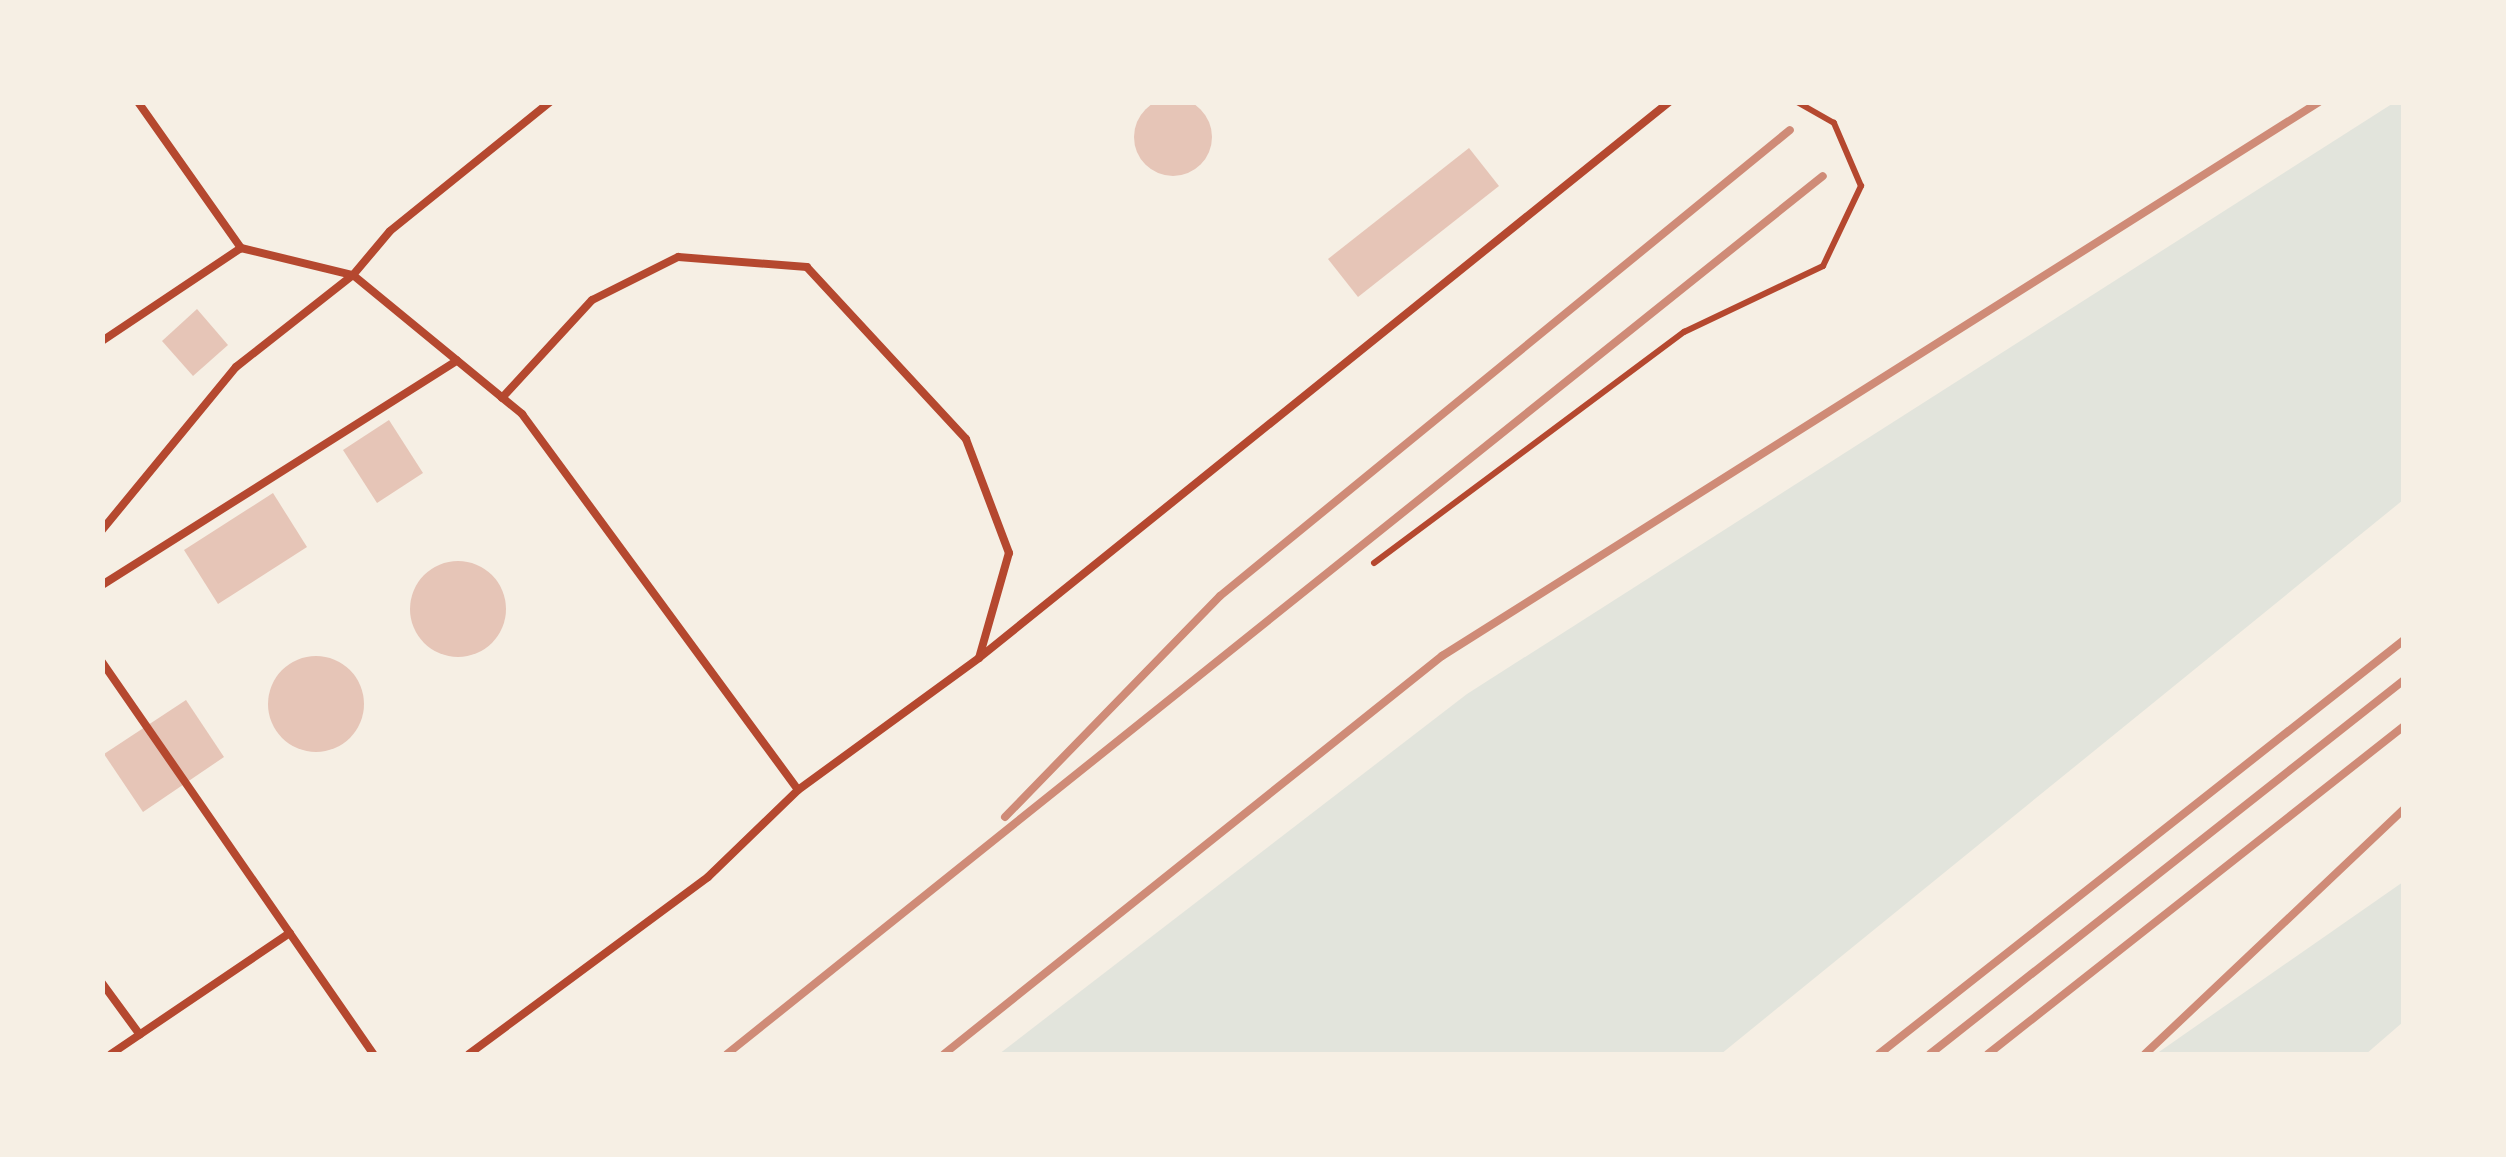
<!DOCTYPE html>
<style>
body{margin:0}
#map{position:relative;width:2506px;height:1157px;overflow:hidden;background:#f6efe4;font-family:"Libre Baskerville",serif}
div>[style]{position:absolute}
.green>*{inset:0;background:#e2e4dc}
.building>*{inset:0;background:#e6c5b7}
.round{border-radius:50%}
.path>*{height:6px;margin:-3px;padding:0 3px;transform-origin:3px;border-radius:3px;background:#b5482f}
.service>*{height:8px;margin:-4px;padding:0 4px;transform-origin:4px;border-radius:4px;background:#b5482f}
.rail>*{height:8px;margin:-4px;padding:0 4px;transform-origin:4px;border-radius:4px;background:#cf8b77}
span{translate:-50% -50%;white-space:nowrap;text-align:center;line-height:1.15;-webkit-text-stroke:10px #f6efe4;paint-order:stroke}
.frame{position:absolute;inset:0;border:105px solid #f6efe4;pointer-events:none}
</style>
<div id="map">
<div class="green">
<i style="clip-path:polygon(2395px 102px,2404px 103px,2403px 500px,1721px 1054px,999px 1054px,1467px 694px)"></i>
<i style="clip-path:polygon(2403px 882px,2403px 1022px,2366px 1054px,2156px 1054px)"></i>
</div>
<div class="building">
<i class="round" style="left:1134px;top:98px;width:78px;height:78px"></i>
<i style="clip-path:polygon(1469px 148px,1499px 186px,1358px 297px,1328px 259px)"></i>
<i style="clip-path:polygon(197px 309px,228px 345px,193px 376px,162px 341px)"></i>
<i style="clip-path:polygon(389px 420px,423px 473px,377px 503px,343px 450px)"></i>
<i style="clip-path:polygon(273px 493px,307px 547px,218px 604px,184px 550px)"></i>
<i class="round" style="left:410px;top:561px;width:96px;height:96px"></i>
<i class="round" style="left:268px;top:656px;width:96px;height:96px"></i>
<i style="clip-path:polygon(186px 700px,224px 757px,143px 812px,104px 754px)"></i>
</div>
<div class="path">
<i style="left:1374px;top:563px;width:387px;rotate:-36.7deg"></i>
<i style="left:1684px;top:332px;width:154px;rotate:-25.4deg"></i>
<i style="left:1823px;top:266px;width:89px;rotate:-64.6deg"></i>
<i style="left:1861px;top:186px;width:69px;rotate:-113.2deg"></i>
<i style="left:1834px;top:123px;width:43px;rotate:-150.4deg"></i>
</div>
<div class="service">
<i style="left:138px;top:102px;width:179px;rotate:54.8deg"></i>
<i style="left:241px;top:248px;width:115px;rotate:13.6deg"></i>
<i style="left:353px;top:275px;width:219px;rotate:39.4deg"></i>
<i style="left:522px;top:414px;width:466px;rotate:53.7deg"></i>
<i style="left:102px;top:341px;width:167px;rotate:-33.8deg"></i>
<i style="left:102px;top:530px;width:211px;rotate:-50.6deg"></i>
<i style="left:236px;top:367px;width:149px;rotate:-38.2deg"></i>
<i style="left:353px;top:275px;width:57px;rotate:-49.9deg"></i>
<i style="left:390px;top:231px;width:206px;rotate:-38.9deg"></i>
<i style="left:102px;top:585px;width:420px;rotate:-32.3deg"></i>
<i style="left:979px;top:658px;width:886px;rotate:-38.86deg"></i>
<i style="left:102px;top:662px;width:477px;rotate:55.3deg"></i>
<i style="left:102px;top:983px;width:64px;rotate:53.8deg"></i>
<i style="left:111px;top:1054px;width:216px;rotate:-34.1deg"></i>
<i style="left:469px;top:1054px;width:297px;rotate:-36.5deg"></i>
<i style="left:708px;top:877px;width:125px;rotate:-44deg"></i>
<i style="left:798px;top:790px;width:224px;rotate:-36.1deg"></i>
<i style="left:979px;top:658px;width:109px;rotate:-74.1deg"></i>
<i style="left:1009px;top:553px;width:122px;rotate:-110.7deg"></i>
<i style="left:966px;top:439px;width:234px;rotate:-132.8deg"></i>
<i style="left:807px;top:267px;width:129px;rotate:-175.6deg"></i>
<i style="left:678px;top:257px;width:96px;rotate:153.4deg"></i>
<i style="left:592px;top:300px;width:133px;rotate:132.6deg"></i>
</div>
<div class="rail">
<i style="left:1005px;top:817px;width:308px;rotate:-45.8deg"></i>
<i style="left:1220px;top:596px;width:736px;rotate:-39.27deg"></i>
<i style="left:727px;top:1054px;width:1404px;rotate:-38.7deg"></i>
<i style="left:944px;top:1054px;width:638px;rotate:-38.63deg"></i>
<i style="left:1442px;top:656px;width:1037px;rotate:-32.28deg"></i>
<i style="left:1879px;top:1054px;width:669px;rotate:-38.26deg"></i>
<i style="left:1930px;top:1054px;width:604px;rotate:-38.27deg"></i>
<i style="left:1988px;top:1054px;width:530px;rotate:-38.25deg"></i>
<i style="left:2145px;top:1054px;width:357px;rotate:-43.4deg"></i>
</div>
<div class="frame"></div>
</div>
